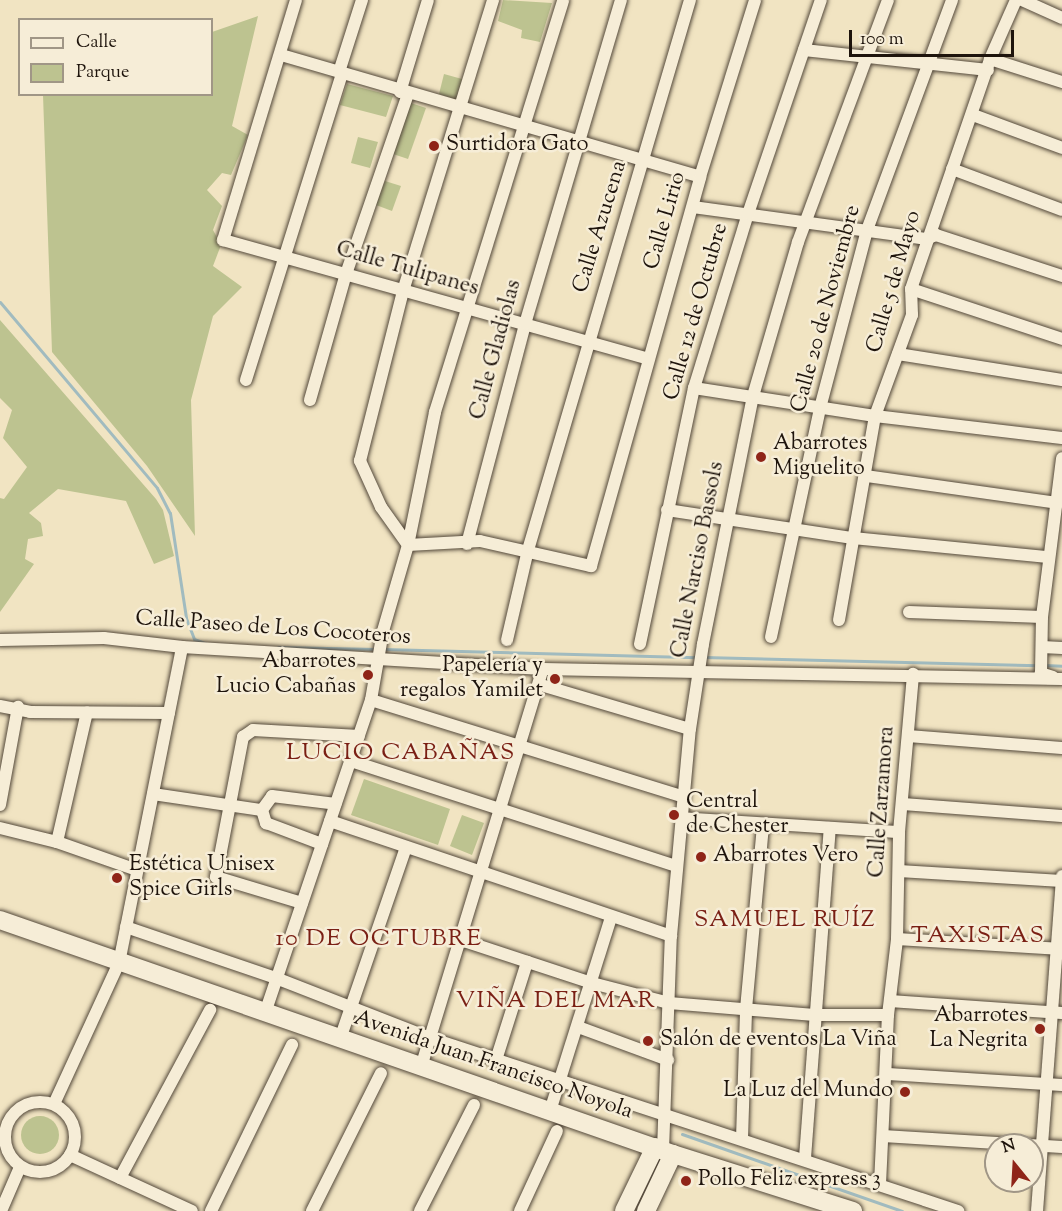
<!DOCTYPE html>
<meta charset="utf-8">
<style>
body{margin:0}
#map{position:relative;width:1062px;height:1211px;overflow:hidden;background:#f1e4c2;font-family:"Sorts Mill Goudy",serif}
div>[style]{position:absolute}
.green>*{inset:0;background:#bdc390}
.round{border-radius:50%}
.stream>*{height:3px;margin:-1.5px;padding:0 1.5px;transform-origin:1.5px;border-radius:1.5px;background:#a1bbbf}
.roads{filter:drop-shadow(0 0 2px #53483a) drop-shadow(0 0 2px #53483a)}
.street>*{height:12px;margin:-6px;padding:0 6px;transform-origin:6px;border-radius:6px;background:#f6edd7}
.street>.ring{margin:-6px;padding:0;box-sizing:content-box;background:none;border:12px solid #f6edd7;border-radius:50%}
.secondary>*{height:18px;margin:-9px;padding:0 9px;transform-origin:9px;border-radius:9px;background:#f6edd7}
.dots>*{width:16px;height:16px;translate:-50% -50%;box-sizing:border-box;border:3px solid #f6edd7;border-radius:50%}
span{translate:-50% -50%;white-space:nowrap;text-align:center;line-height:1.15;-webkit-text-stroke:5px #f6edd7;paint-order:stroke}
.poi-label{font-size:22px;color:#1e140c}
.left{translate:0 -50%;text-align:left}
.right{translate:-100% -50%;text-align:right}
.street-label{font-size:22px;color:#1e140c}
.neighbourhood-label{font-size:24px;color:#7a1f14;letter-spacing:1.5px}
.legend{position:absolute;left:18px;top:18px;width:195px;height:78px;box-sizing:border-box;background:#f6edd7;border:2px solid #a09686;margin:0;padding:8px 10px;list-style:none;font-size:18px;color:#1e140c}
.legend li{display:flex;align-items:center;gap:12px;height:30px}
.legend b{width:30px;border:2px solid #a09686}
.north{position:absolute;left:984px;top:1133px;width:60px;height:60px;box-sizing:border-box;background:#f6edd7;border:2px solid #a09686;border-radius:50%;rotate:342deg;font-size:16px;font-weight:700;line-height:24px;text-align:center;color:#1e140c}
.north::after{content:'';display:block;margin:auto;width:21px;height:27px;background:#8f2418;clip-path:polygon(50% 0,100% 100%,50% 72%,0 100%)}
.scale{position:absolute;left:849px;top:30px;width:165px;height:27px;box-sizing:border-box;border:3px solid #1e140c;border-top:0;padding-left:8px;font-size:18px;line-height:21px;white-space:nowrap;color:#1e140c;-webkit-text-stroke:4px #f6edd7;paint-order:stroke}
</style>
<div id="map">
<div class="green">
<i style="clip-path:polygon(503px 0,552px 3px,540px 42px,521px 38px,522px 30px,498px 21px)"></i>
<i style="clip-path:polygon(258px 16px,232px 126px,248px 135px,231px 175px,222px 173px,207px 190px,222px 206px,213px 230px,221px 245px,213px 266px,242px 287px,213px 316px,191px 400px,195px 536px,147px 466px,52px 352px,43px 95px,212px 94px,212px 32px)"></i>
<i style="clip-path:polygon(444px 74px,462px 79px,457px 100px,439px 94px)"></i>
<i style="clip-path:polygon(347px 84px,393px 96px,386px 117px,340px 105px)"></i>
<i style="clip-path:polygon(411px 103px,426px 108px,408px 159px,393px 154px)"></i>
<i style="clip-path:polygon(358px 137px,378px 142px,370px 168px,351px 163px)"></i>
<i style="clip-path:polygon(385px 181px,401px 186px,392px 211px,376px 205px)"></i>
<i style="clip-path:polygon(0 320px,156px 499px,163px 510px,174px 556px,154px 564px,126px 501px,58px 489px,29px 513px,41px 523px,43px 536px,28px 539px,25px 559px,34px 564px,0 612px,0 498px,4px 499px,27px 467px,3px 438px,12px 410px,0 398px)"></i>
<i style="clip-path:polygon(364px 779px,450px 809px,438px 845px,351px 815px)"></i>
<i style="clip-path:polygon(462px 815px,484px 823px,472px 855px,450px 846px)"></i>
<i class="round" style="left:21px;top:1116px;width:38px;height:38px"></i>
</div>
<div class="stream">
<i style="left:0;top:302px;width:243px;rotate:49.8deg"></i>
<i style="left:157px;top:488px;width:28px;rotate:63deg"></i>
<i style="left:170px;top:513px;width:106px;rotate:81.3deg"></i>
<i style="left:186px;top:618px;width:22px;rotate:69deg"></i>
<i style="left:194px;top:639px;width:12px;rotate:20deg"></i>
<i style="left:278px;top:647px;width:98px;rotate:1.2deg"></i>
<i style="left:383px;top:649px;width:314px;rotate:1.5deg"></i>
<i style="left:703px;top:657px;width:336px;rotate:1.4deg"></i>
<i style="left:1045px;top:665px;width:17px;rotate:3deg"></i>
<i style="left:682px;top:1134px;width:233px;rotate:19.3deg"></i>
</div>
<div class="roads">
<div class="street">
<i style="left:296px;top:0;width:251px;rotate:106.9deg"></i>
<i style="left:223px;top:240px;width:441px;rotate:15.6deg"></i>
<i style="left:1022px;top:0;width:44px;rotate:24.2deg"></i>
<i style="left:804px;top:50px;width:185px;rotate:6.2deg"></i>
<i style="left:281px;top:55px;width:436px;rotate:16.2deg"></i>
<i style="left:990px;top:59px;width:76px;rotate:17.7deg"></i>
<i style="left:339px;top:72px;width:76px;rotate:-72.3deg"></i>
<i style="left:400px;top:92px;width:96px;rotate:-73.1deg"></i>
<i style="left:973px;top:115px;width:95px;rotate:20.3deg"></i>
<i style="left:952px;top:169px;width:117px;rotate:20.4deg"></i>
<i style="left:693px;top:207px;width:235px;rotate:7.8deg"></i>
<i style="left:926px;top:239px;width:11px;rotate:-22deg"></i>
<i style="left:936px;top:235px;width:133px;rotate:18deg"></i>
<i style="left:911px;top:289px;width:159px;rotate:18.3deg"></i>
<i style="left:898px;top:354px;width:166px;rotate:9deg"></i>
<i style="left:246px;top:380px;width:322px;rotate:-72.6deg"></i>
<i style="left:694px;top:388px;width:183px;rotate:8.8deg"></i>
<i style="left:875px;top:416px;width:188px;rotate:6.7deg"></i>
<i style="left:310px;top:400px;width:131px;rotate:-74.1deg"></i>
<i style="left:346px;top:274px;width:190px;rotate:-71deg"></i>
<i style="left:866px;top:476px;width:194px;rotate:8deg"></i>
<i style="left:667px;top:510px;width:188px;rotate:8.6deg"></i>
<i style="left:853px;top:538px;width:196px;rotate:5.6deg"></i>
<i style="left:467px;top:544px;width:228px;rotate:-75.2deg"></i>
<i style="left:525px;top:324px;width:338px;rotate:-73.5deg"></i>
<i style="left:408px;top:545px;width:72px;rotate:-3.2deg"></i>
<i style="left:480px;top:541px;width:114px;rotate:12.7deg"></i>
<i style="left:591px;top:566px;width:404px;rotate:-74.3deg"></i>
<i style="left:700px;top:177px;width:185px;rotate:-72.7deg"></i>
<i style="left:408px;top:545px;width:47px;rotate:-125.4deg"></i>
<i style="left:381px;top:507px;width:51px;rotate:-114.5deg"></i>
<i style="left:360px;top:461px;width:175px;rotate:-75.8deg"></i>
<i style="left:403px;top:291px;width:305px;rotate:-72.8deg"></i>
<i style="left:909px;top:612px;width:133px;rotate:2.2deg"></i>
<i style="left:839px;top:620px;width:207px;rotate:-80deg"></i>
<i style="left:875px;top:416px;width:108px;rotate:-69.9deg"></i>
<i style="left:912px;top:315px;width:26px;rotate:-92deg"></i>
<i style="left:911px;top:289px;width:243px;rotate:-71deg"></i>
<i style="left:990px;top:59px;width:64px;rotate:-66.2deg"></i>
<i style="left:771px;top:637px;width:234px;rotate:-77.9deg"></i>
<i style="left:820px;top:408px;width:184px;rotate:-75.2deg"></i>
<i style="left:867px;top:230px;width:245px;rotate:-69.7deg"></i>
<i style="left:0;top:640px;width:104px;rotate:-1.1deg"></i>
<i style="left:104px;top:638px;width:79px;rotate:6.6deg"></i>
<i style="left:182px;top:647px;width:362px;rotate:3.5deg"></i>
<i style="left:543px;top:669px;width:519px;rotate:1.1deg"></i>
<i style="left:507px;top:640px;width:92px;rotate:-76.9deg"></i>
<i style="left:528px;top:550px;width:573px;rotate:-73.59deg"></i>
<i style="left:640px;top:644px;width:262px;rotate:-78.1deg"></i>
<i style="left:694px;top:388px;width:182px;rotate:-72.8deg"></i>
<i style="left:748px;top:214px;width:226px;rotate:-71.2deg"></i>
<i style="left:1042px;top:647px;width:20px;rotate:3deg"></i>
<i style="left:1053px;top:677px;width:13px;rotate:-162deg"></i>
<i style="left:1041px;top:673px;width:56px;rotate:-89deg"></i>
<i style="left:1042px;top:617px;width:160px;rotate:-82.8deg"></i>
<i style="left:541px;top:685px;width:155px;rotate:16.5deg"></i>
<i style="left:371px;top:700px;width:328px;rotate:17.2deg"></i>
<i style="left:0;top:706px;width:31px;rotate:11deg"></i>
<i style="left:30px;top:712px;width:139px;rotate:0.4deg"></i>
<i style="left:908px;top:736px;width:154px;rotate:4.5deg"></i>
<i style="left:351px;top:761px;width:342px;rotate:17.9deg"></i>
<i style="left:153px;top:794px;width:110px;rotate:8.4deg"></i>
<i style="left:262px;top:810px;width:14px;rotate:73deg"></i>
<i style="left:266px;top:823px;width:60px;rotate:20.6deg"></i>
<i style="left:903px;top:804px;width:159px;rotate:4.3deg"></i>
<i style="left:0;top:805px;width:100px;rotate:-79.6deg"></i>
<i style="left:262px;top:810px;width:17px;rotate:-54deg"></i>
<i style="left:272px;top:796px;width:64px;rotate:7.1deg"></i>
<i style="left:681px;top:818px;width:218px;rotate:3.7deg"></i>
<i style="left:330px;top:821px;width:360px;rotate:18.6deg"></i>
<i style="left:0;top:828px;width:59px;rotate:13.8deg"></i>
<i style="left:57px;top:842px;width:85px;rotate:19.3deg"></i>
<i style="left:57px;top:842px;width:133px;rotate:-77deg"></i>
<i style="left:899px;top:871px;width:163px;rotate:3.5deg"></i>
<i style="left:302px;top:903px;width:90px;rotate:-163.2deg"></i>
<i style="left:216px;top:877px;width:143px;rotate:-79.1deg"></i>
<i style="left:243px;top:737px;width:12px;rotate:-35deg"></i>
<i style="left:253px;top:730px;width:106px;rotate:3.2deg"></i>
<i style="left:126px;top:927px;width:158px;rotate:18.8deg"></i>
<i style="left:276px;top:978px;width:165px;rotate:21.3deg"></i>
<i style="left:430px;top:1038px;width:556px;rotate:18.14deg"></i>
<i style="left:897px;top:939px;width:165px;rotate:3.5deg"></i>
<i style="left:461px;top:940px;width:138px;rotate:18.2deg"></i>
<i style="left:592px;top:983px;width:80px;rotate:14.6deg"></i>
<i style="left:669px;top:1003px;width:146px;rotate:4.7deg"></i>
<i style="left:815px;top:1015px;width:73px"></i>
<i style="left:890px;top:1001px;width:172px;rotate:4deg"></i>
<i style="left:265px;top:1013px;width:330px;rotate:-71.3deg"></i>
<i style="left:371px;top:700px;width:70px;rotate:-80.1deg"></i>
<i style="left:383px;top:631px;width:90px;rotate:-73.8deg"></i>
<i style="left:408px;top:545px;width:136px;rotate:-78.5deg"></i>
<i style="left:435px;top:412px;width:431px;rotate:-72.7deg"></i>
<i style="left:578px;top:1027px;width:96px;rotate:20.1deg"></i>
<i style="left:340px;top:1039px;width:203px;rotate:-71deg"></i>
<i style="left:496px;top:1060px;width:103px;rotate:-72.4deg"></i>
<i style="left:421px;top:1067px;width:416px;rotate:-73deg"></i>
<i style="left:888px;top:1074px;width:174px;rotate:3.6deg"></i>
<i class="ring" style="left:5px;top:1102px;width:58px;height:58px"></i>
<i style="left:54px;top:1104px;width:155px;rotate:-65.3deg"></i>
<i style="left:119px;top:963px;width:322px;rotate:-78.7deg"></i>
<i style="left:550px;top:1111px;width:203px;rotate:-72.5deg"></i>
<i style="left:883px;top:1136px;width:179px;rotate:3.5deg"></i>
<i style="left:742px;top:1139px;width:130px;rotate:-88.2deg"></i>
<i style="left:746px;top:1009px;width:186px;rotate:-84.7deg"></i>
<i style="left:663px;top:1150px;width:214px;rotate:-87.9deg"></i>
<i style="left:671px;top:936px;width:208px;rotate:-84.8deg"></i>
<i style="left:690px;top:729px;width:86px;rotate:-81.3deg"></i>
<i style="left:703px;top:644px;width:253px;rotate:-78.6deg"></i>
<i style="left:753px;top:396px;width:160px;rotate:-73.7deg"></i>
<i style="left:798px;top:242px;width:258px;rotate:-69.6deg"></i>
<i style="left:70px;top:1155px;width:134px;rotate:24.7deg"></i>
<i style="left:805px;top:1158px;width:331px;rotate:-85.7deg"></i>
<i style="left:120px;top:1178px;width:191px;rotate:-61.8deg"></i>
<i style="left:880px;top:1184px;width:169px;rotate:-87.3deg"></i>
<i style="left:888px;top:1015px;width:77px;rotate:-83.2deg"></i>
<i style="left:897px;top:939px;width:107px;rotate:-88.9deg"></i>
<i style="left:899px;top:832px;width:159px;rotate:-84.9deg"></i>
<i style="left:1px;top:1211px;width:48px;rotate:-66.6deg"></i>
<i style="left:211px;top:1211px;width:185px;rotate:-64deg"></i>
<i style="left:312px;top:1211px;width:154px;rotate:-63.4deg"></i>
<i style="left:420px;top:1211px;width:119px;rotate:-63deg"></i>
<i style="left:520px;top:1211px;width:88px;rotate:-65.2deg"></i>
<i style="left:1037px;top:1211px;width:336px;rotate:-85.7deg"></i>
</div>
<div class="secondary">
<i style="left:0;top:920px;width:713px;rotate:19.17deg"></i>
<i style="left:673px;top:1154px;width:189px;rotate:17.6deg"></i>
<i style="left:624px;top:1211px;width:71px;rotate:-64.2deg"></i>
<i style="left:646px;top:1211px;width:63px;rotate:-64.7deg"></i>
</div>
</div>
<div class="dots">
<i style="left:434px;top:146px;background:#8f2418"></i>
<i style="left:761px;top:457px;background:#8f2418"></i>
<i style="left:368px;top:675px;background:#8f2418"></i>
<i style="left:555px;top:679px;background:#8f2418"></i>
<i style="left:674px;top:815px;background:#8f2418"></i>
<i style="left:701px;top:857px;background:#8f2418"></i>
<i style="left:117px;top:878px;background:#8f2418"></i>
<i style="left:1040px;top:1029px;background:#8f2418"></i>
<i style="left:648px;top:1041px;background:#8f2418"></i>
<i style="left:905px;top:1092px;background:#8f2418"></i>
<i style="left:686px;top:1181px;background:#8f2418"></i>
</div>
<div class="poi-label">
<span class="left" style="left:446px;top:146px">Surtidora Gato</span>
<span class="left" style="left:773px;top:457px">Abarrotes<br>Miguelito</span>
<span class="right" style="left:356px;top:675px">Abarrotes<br>Lucio Cabañas</span>
<span class="right" style="left:543px;top:679px">Papelería y<br>regalos Yamilet</span>
<span class="left" style="left:686px;top:815px">Central<br>de Chester</span>
<span class="left" style="left:713px;top:857px">Abarrotes Vero</span>
<span class="left" style="left:129px;top:878px">Estética Unisex<br>Spice Girls</span>
<span class="right" style="left:1028px;top:1029px">Abarrotes<br>La Negrita</span>
<span class="left" style="left:660px;top:1041px">Salón de eventos La Viña</span>
<span class="right" style="left:893px;top:1092px">La Luz del Mundo</span>
<span class="left" style="left:698px;top:1181px">Pollo Feliz express 3</span>
</div>
<div class="street-label">
<span style="left:666px;top:221px;rotate:-74deg">Calle Lirio</span>
<span style="left:601px;top:227px;rotate:-73deg">Calle Azucena</span>
<span style="left:407px;top:270px;rotate:16deg">Calle Tulipanes</span>
<span style="left:895px;top:282px;rotate:-74deg">Calle 5 de Mayo</span>
<span style="left:827px;top:309px;rotate:-75deg">Calle 20 de Noviembre</span>
<span style="left:697px;top:312px;rotate:-74deg">Calle 12 de Octubre</span>
<span style="left:497px;top:350px;rotate:-75deg">Calle Gladiolas</span>
<span style="left:699px;top:560px;rotate:-79deg">Calle Narciso Bassols</span>
<span style="left:273px;top:629px;rotate:4deg">Calle Paseo de Los Cocoteros</span>
<span style="left:883px;top:802px;rotate:-86deg">Calle Zarzamora</span>
<span style="left:493px;top:1066px;rotate:19deg">Avenida Juan Francisco Noyola</span>
</div>
<div class="neighbourhood-label">
<span style="left:401px;top:754px">LUCIO CABAÑAS</span>
<span style="left:785px;top:921px">SAMUEL RUÍZ</span>
<span style="left:978px;top:937px">TAXISTAS</span>
<span style="left:379px;top:940px">10 DE OCTUBRE</span>
<span style="left:556px;top:1002px">VIÑA DEL MAR</span>
</div>
<ul class="legend">
<li><b style="height:8px;background:#f6edd7"></b>Calle</li>
<li><b style="height:16px;background:#bdc390"></b>Parque</li>
</ul>
<div class="north">N</div>
<div class="scale">100 m</div>
</div>
